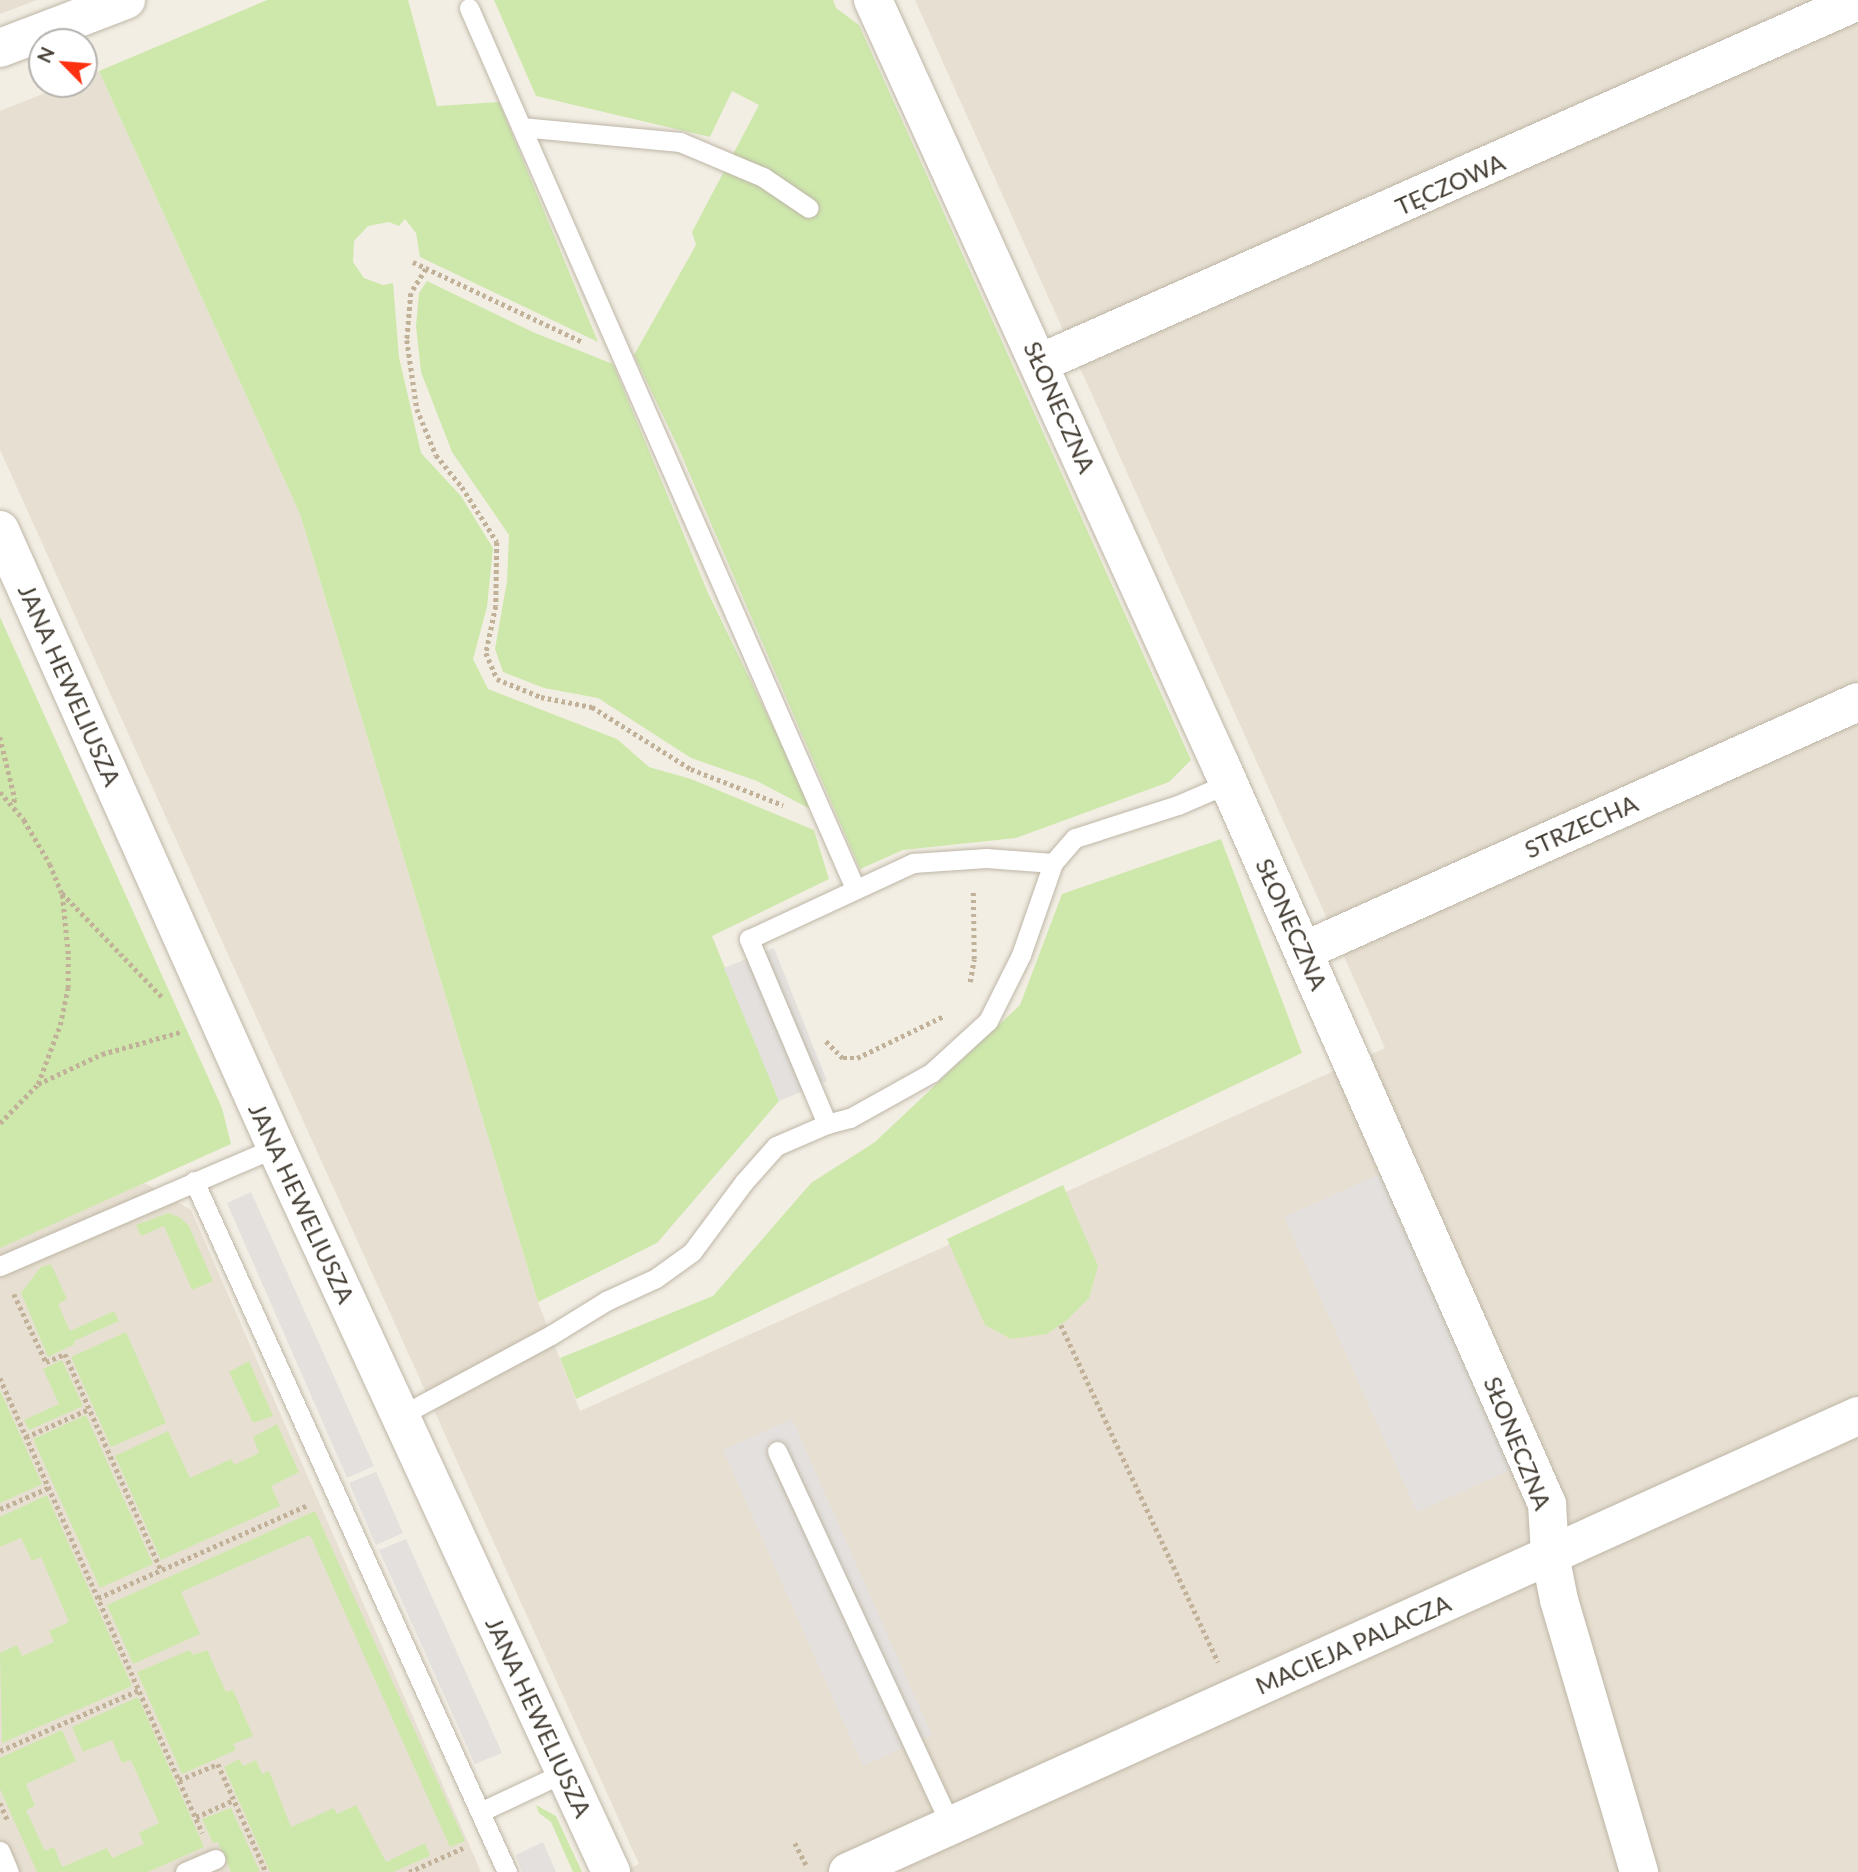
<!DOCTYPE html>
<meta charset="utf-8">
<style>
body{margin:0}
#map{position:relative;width:1858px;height:1872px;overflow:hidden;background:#f3eee4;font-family:Lato,sans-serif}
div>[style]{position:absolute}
.residential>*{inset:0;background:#e7e0d2}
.green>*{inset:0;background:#cee8ac}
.parking>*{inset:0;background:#e3e0dd}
.path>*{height:4.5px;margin-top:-2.25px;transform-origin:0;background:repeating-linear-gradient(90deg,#c0b198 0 3.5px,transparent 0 7px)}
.roads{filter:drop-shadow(0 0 2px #beb6a7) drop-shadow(0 0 2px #beb6a7)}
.service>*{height:19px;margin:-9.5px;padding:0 9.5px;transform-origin:9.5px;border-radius:9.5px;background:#fff}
.minor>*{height:38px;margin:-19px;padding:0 19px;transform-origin:19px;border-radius:19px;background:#fff}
span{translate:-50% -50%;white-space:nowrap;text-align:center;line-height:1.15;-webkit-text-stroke:5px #fff;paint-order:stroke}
.street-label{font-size:24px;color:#453e34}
.north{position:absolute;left:28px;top:28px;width:70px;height:70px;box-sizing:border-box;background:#fff;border:2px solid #b5b2ae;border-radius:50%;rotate:295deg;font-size:19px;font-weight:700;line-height:28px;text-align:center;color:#453e34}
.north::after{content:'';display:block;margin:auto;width:24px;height:32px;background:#fd3110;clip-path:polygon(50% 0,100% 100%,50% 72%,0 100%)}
</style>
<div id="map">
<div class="residential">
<i style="clip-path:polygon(0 0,37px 0,0 14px)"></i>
<i style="clip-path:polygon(915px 0,1858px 0,1858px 1872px,623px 1872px,639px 1864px,0 450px,0 111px,67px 84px,84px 84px,84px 77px,99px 71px,300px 514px,538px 1302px,580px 1411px,1385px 1048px)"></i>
<i style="clip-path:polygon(145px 1183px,191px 1210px,481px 1872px,0 1872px,0 1244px)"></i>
</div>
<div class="green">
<i style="clip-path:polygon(267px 0,408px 0,437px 106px,499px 102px,598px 342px,420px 257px,416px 233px,405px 219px,399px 226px,389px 222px,368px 226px,354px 241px,353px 262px,364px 278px,383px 285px,393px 283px,399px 357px,421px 453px,461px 496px,493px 548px,487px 607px,473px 659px,488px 689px,617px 739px,649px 767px,691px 779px,814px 830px,829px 879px,712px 936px,779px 1101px,657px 1243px,538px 1302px,300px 514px,99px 71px)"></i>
<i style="clip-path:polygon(494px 0,833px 0,836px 8px,859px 25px,1191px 760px,1169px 782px,1016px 838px,903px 850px,860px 869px,678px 447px,634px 355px,696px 245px,692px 232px,759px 105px,732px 91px,710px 137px,536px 96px)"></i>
<i style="clip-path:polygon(427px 281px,535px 333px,613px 364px,708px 593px,814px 811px,757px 781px,691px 758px,598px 698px,544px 688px,503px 672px,495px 649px,507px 581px,509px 535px,452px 452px,421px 372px,416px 326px,419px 293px)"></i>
<i style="clip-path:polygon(0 617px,222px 1108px,231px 1144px,0 1248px)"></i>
<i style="clip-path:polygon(1221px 839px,1302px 1053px,576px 1399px,560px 1358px,713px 1296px,811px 1183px,875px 1142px,1020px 1005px,1062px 894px)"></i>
<i style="clip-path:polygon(1063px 1185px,1098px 1266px,1089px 1298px,1067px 1320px,1047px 1334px,1011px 1339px,985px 1325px,947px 1239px)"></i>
<i style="clip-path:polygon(168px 1213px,179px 1217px,189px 1226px,213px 1281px,192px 1290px,164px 1226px,141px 1236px,136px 1225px)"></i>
<i style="clip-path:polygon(51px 1264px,67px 1299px,58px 1304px,70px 1331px,114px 1311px,119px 1321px,74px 1341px,75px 1344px,48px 1357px,21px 1293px,41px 1267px)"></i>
<i style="clip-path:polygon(126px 1332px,166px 1423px,111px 1447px,71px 1357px)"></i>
<i style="clip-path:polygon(62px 1360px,83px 1406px,29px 1430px,24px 1420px,59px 1404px,43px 1369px)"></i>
<i style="clip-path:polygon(249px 1361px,273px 1416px,253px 1423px,229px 1372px)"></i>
<i style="clip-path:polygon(0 1390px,42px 1484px,0 1503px)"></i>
<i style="clip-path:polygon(86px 1415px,153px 1564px,100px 1588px,33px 1439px)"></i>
<i style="clip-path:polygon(277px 1424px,299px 1472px,271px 1486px,280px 1506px,161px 1560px,115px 1456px,168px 1431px,190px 1478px,231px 1459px,234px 1465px,259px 1453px,253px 1437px)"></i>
<i style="clip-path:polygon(47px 1495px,132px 1686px,2px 1743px,0 1653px,17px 1645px,22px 1656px,54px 1642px,49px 1631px,69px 1622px,41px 1557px,32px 1561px,21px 1538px,0 1547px,0 1517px)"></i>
<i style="clip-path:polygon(315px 1511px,465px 1841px,450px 1847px,310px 1535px,181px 1592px,200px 1634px,133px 1664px,107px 1605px)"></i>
<i style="clip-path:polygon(190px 1650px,193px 1655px,207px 1650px,226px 1692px,233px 1690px,253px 1736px,233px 1744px,236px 1750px,182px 1774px,137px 1672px)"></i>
<i style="clip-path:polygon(138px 1697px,204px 1847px,148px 1872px,37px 1872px,0 1789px,0 1758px,62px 1730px,76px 1761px,26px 1784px,35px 1806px,26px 1810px,45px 1851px,54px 1847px,62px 1867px,107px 1848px,112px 1858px,144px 1844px,139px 1833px,159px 1823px,131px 1760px,122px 1763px,112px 1740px,83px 1752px,72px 1727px)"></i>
<i style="clip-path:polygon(239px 1759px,243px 1766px,256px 1760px,262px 1774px,269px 1771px,291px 1827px,334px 1808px,337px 1814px,356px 1805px,386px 1862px,425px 1843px,430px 1856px,393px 1872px,270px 1872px,224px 1767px)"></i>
<i style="clip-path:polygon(536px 1805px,556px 1816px,582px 1872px,573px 1872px,551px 1822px,539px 1813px)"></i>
<i style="clip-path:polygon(231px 1808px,260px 1872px,231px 1872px,218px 1842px,213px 1843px,202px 1819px)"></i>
</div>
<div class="parking">
<i style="clip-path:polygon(774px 948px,827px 1081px,779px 1101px,724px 968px)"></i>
<i style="clip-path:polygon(1384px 1172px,1517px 1467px,1417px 1512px,1284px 1217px)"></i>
<i style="clip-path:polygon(251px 1192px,374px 1466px,347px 1478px,227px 1203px)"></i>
<i style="clip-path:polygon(792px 1419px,932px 1735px,863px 1766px,723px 1450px)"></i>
<i style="clip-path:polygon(376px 1472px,403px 1533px,376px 1545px,349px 1483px)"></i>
<i style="clip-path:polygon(406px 1539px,502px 1753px,475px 1764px,379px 1550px)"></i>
<i style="clip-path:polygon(543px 1842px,556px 1872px,522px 1872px,516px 1855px)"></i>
</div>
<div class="path">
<i style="left:413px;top:262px;width:186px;rotate:25.2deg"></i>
<i style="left:426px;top:269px;width:28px;rotate:122deg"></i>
<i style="left:411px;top:293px;width:47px;rotate:94.9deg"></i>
<i style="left:407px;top:340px;width:70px;rotate:81.8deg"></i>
<i style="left:417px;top:409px;width:50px;rotate:67.6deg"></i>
<i style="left:436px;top:455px;width:41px;rotate:50.9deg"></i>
<i style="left:462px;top:487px;width:65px;rotate:57.5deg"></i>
<i style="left:497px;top:542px;width:64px;rotate:90.9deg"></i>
<i style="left:496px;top:606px;width:48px;rotate:102deg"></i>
<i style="left:486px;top:653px;width:28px;rotate:67deg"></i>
<i style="left:497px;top:679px;width:48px;rotate:22.2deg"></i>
<i style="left:541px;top:697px;width:52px;rotate:11.1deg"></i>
<i style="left:592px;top:707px;width:117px;rotate:32.1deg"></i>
<i style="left:691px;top:769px;width:99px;rotate:21.4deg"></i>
<i style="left:0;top:737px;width:64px;rotate:76.4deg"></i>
<i style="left:15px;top:799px;width:7px;rotate:106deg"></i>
<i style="left:0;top:792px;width:37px;rotate:49deg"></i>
<i style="left:24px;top:820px;width:51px;rotate:59.4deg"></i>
<i style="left:50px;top:864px;width:31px;rotate:68deg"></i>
<i style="left:62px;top:893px;width:146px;rotate:46.1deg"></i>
<i style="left:970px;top:982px;width:23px;rotate:-80deg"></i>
<i style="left:974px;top:959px;width:69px;rotate:-90.8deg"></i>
<i style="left:826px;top:1041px;width:24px;rotate:45deg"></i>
<i style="left:843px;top:1058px;width:14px"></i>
<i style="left:857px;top:1058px;width:97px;rotate:-25.8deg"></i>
<i style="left:38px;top:1084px;width:71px;rotate:-25.1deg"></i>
<i style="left:102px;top:1054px;width:82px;rotate:-15.6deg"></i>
<i style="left:0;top:1123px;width:54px;rotate:-45.7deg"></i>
<i style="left:38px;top:1084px;width:63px;rotate:-69.6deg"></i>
<i style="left:60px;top:1025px;width:38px;rotate:-78deg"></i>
<i style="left:68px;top:988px;width:34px;rotate:-90deg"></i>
<i style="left:68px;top:954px;width:61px;rotate:-95.6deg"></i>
<i style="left:14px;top:1294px;width:75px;rotate:64.8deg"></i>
<i style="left:46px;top:1362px;width:21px;rotate:-23deg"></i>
<i style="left:65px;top:1354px;width:236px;rotate:66deg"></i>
<i style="left:1061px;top:1325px;width:372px;rotate:65deg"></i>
<i style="left:0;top:1378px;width:498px;rotate:66deg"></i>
<i style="left:26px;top:1437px;width:69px;rotate:-24deg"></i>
<i style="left:0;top:1509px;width:52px;rotate:-23.6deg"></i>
<i style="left:98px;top:1598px;width:230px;rotate:-23.9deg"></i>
<i style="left:0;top:1751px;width:152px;rotate:-23.7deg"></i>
<i style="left:179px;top:1780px;width:42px;rotate:-22.3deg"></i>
<i style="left:218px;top:1764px;width:118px;rotate:66deg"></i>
<i style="left:0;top:1803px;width:20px;rotate:66deg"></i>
<i style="left:196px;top:1817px;width:42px;rotate:-24.1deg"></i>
<i style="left:795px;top:1843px;width:27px;rotate:63deg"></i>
<i style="left:409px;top:1872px;width:59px;rotate:-24deg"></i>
</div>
<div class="roads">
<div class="service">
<i style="left:469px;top:8px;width:961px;rotate:66.32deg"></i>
<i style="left:521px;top:127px;width:160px;rotate:5.4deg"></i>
<i style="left:680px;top:142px;width:90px;rotate:22.9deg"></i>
<i style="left:763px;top:177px;width:55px;rotate:34deg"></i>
<i style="left:827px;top:1124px;width:201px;rotate:-112.9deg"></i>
<i style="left:749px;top:939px;width:181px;rotate:-24.9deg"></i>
<i style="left:913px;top:863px;width:73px;rotate:-3.9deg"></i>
<i style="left:986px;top:858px;width:67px;rotate:4.3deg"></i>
<i style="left:194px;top:1181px;width:759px;rotate:65.63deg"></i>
<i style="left:0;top:1266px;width:301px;rotate:-23.3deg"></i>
<i style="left:400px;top:1416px;width:171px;rotate:-28.2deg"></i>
<i style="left:551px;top:1335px;width:65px;rotate:-31.7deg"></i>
<i style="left:606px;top:1301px;width:55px;rotate:-24.7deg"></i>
<i style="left:656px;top:1278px;width:44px;rotate:-35.8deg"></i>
<i style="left:692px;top:1252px;width:87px;rotate:-53.4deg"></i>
<i style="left:744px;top:1182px;width:48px;rotate:-48.4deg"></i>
<i style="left:776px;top:1146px;width:56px;rotate:-23.3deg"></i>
<i style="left:827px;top:1124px;width:24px;rotate:-15deg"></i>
<i style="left:850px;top:1118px;width:93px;rotate:-29.1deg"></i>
<i style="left:931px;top:1073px;width:77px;rotate:-42.4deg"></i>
<i style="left:988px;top:1021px;width:74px;rotate:-63.4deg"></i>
<i style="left:1021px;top:955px;width:97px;rotate:-70.8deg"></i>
<i style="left:1053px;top:863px;width:33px;rotate:-49deg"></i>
<i style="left:1075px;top:838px;width:108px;rotate:-17.8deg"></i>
<i style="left:1178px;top:805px;width:56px;rotate:-23.3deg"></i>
<i style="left:777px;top:1451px;width:412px;rotate:65.1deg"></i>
<i style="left:480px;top:1812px;width:94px;rotate:-25.2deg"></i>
<i style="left:0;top:1851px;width:23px;rotate:67deg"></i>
<i style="left:185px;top:1872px;width:33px;rotate:-23deg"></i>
</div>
<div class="minor">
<i style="left:873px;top:0;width:841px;rotate:65.57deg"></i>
<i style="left:1221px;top:766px;width:807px;rotate:66.17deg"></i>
<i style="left:1547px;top:1504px;width:51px;rotate:86.6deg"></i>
<i style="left:1550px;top:1555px;width:46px;rotate:78.7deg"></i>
<i style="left:1559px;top:1600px;width:284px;rotate:73.6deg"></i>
<i style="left:0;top:48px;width:135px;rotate:-20.9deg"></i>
<i style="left:1040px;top:363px;width:895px;rotate:-23.87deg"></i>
<i style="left:0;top:530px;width:676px;rotate:65.9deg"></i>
<i style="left:276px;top:1147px;width:799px;rotate:65.2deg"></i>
<i style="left:1304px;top:951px;width:607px;rotate:-24.2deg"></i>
<i style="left:848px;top:1872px;width:1108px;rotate:-24.3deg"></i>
</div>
</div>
<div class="street-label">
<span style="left:1450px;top:184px;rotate:-24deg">TĘCZOWA</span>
<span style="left:1060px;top:407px;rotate:66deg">SŁONECZNA</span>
<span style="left:70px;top:685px;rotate:66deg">JANA HEWELIUSZA</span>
<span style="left:1581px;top:826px;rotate:-24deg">STRZECHA</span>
<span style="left:1292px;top:924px;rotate:66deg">SŁONECZNA</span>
<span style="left:302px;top:1203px;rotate:65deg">JANA HEWELIUSZA</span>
<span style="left:1518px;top:1443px;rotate:68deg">SŁONECZNA</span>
<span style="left:1353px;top:1644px;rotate:-24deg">MACIEJA PALACZA</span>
<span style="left:539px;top:1717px;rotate:65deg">JANA HEWELIUSZA</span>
</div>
<div class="north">N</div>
</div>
